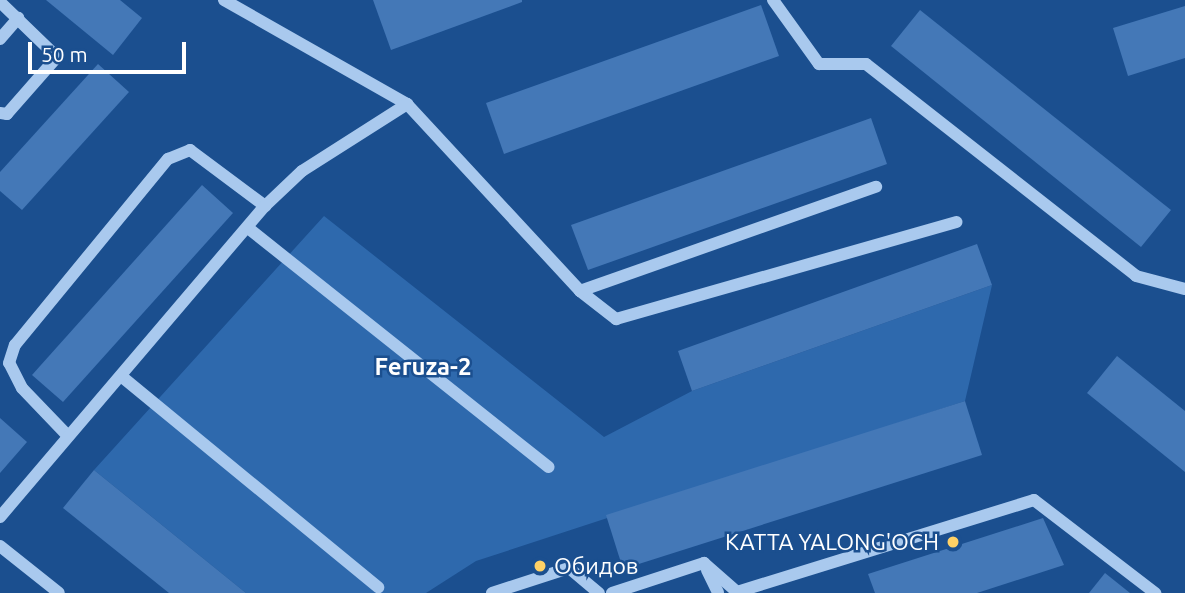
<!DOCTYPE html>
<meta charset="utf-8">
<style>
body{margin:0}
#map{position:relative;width:1185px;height:593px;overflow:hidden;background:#1b4f8f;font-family:Ubuntu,sans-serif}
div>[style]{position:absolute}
.green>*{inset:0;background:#2e69ad}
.building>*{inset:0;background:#4478b7}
.minor>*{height:12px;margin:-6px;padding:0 6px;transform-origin:6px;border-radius:6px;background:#a9c9ee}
.dots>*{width:19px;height:19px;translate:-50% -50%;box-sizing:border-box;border:4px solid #1b4f8f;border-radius:50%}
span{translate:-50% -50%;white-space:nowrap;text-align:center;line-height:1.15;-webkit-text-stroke:5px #1b4f8f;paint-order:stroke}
.poi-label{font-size:23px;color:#fff}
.right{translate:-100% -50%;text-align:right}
.left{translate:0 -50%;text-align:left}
.neighbourhood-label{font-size:24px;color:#fff;font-weight:700}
.scale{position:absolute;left:28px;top:42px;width:158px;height:32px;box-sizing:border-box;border:4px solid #fff;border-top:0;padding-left:9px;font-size:21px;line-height:24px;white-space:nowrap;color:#fff;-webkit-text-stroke:5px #1b4f8f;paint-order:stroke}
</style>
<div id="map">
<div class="green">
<i style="clip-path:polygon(324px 216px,604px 437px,692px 391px,992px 285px,965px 401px,476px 561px,426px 593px,246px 593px,94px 470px)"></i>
</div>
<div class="building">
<i style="clip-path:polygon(46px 0,120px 0,142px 18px,113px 55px)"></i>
<i style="clip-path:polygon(373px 0,522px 0,522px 2px,391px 50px)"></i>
<i style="clip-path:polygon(761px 5px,779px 56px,504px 154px,486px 103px)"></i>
<i style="clip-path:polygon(1185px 6px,1185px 58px,1128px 76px,1113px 28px)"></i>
<i style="clip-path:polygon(920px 10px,1171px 210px,1141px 247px,891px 46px)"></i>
<i style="clip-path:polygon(98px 64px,129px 92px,22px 210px,0 191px,0 172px)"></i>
<i style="clip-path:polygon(871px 118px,887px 164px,588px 270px,571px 225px)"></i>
<i style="clip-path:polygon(202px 185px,233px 213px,63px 402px,32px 375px)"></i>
<i style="clip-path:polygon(977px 244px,992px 285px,692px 391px,678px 351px)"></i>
<i style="clip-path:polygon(1117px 356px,1185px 411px,1185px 472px,1087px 393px)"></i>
<i style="clip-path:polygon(965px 401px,982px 455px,623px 569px,606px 515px)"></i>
<i style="clip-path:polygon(0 418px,27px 442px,0 473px)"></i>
<i style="clip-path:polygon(94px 470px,246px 593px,169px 593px,63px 508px)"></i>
<i style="clip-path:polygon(1043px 518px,1064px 565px,977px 593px,875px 593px,868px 574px)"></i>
<i style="clip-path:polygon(1105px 573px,1130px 593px,1089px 593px)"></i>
</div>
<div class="minor">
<i style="left:224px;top:0;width:210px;rotate:29.6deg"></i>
<i style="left:407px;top:104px;width:255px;rotate:47.2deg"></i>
<i style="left:580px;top:291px;width:46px;rotate:37.9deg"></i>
<i style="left:616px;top:319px;width:354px;rotate:-15.9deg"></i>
<i style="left:773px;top:0;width:79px;rotate:54.3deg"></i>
<i style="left:819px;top:64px;width:47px"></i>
<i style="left:866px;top:64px;width:343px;rotate:38.1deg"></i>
<i style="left:1136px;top:276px;width:51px;rotate:14.9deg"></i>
<i style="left:0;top:2px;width:79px;rotate:44deg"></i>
<i style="left:57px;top:57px;width:76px;rotate:131.3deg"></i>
<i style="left:7px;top:114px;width:7px;rotate:-172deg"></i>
<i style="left:0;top:39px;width:28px;rotate:-49deg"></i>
<i style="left:248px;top:228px;width:384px;rotate:38.5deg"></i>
<i style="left:580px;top:291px;width:314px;rotate:-19.4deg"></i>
<i style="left:121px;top:376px;width:333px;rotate:39.4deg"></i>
<i style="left:68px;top:436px;width:66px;rotate:-133.8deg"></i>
<i style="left:22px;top:388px;width:28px;rotate:-117deg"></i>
<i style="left:9px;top:363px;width:19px;rotate:-72deg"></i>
<i style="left:15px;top:345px;width:241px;rotate:-50.6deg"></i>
<i style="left:168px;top:159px;width:24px;rotate:-22deg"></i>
<i style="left:190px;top:150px;width:94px;rotate:36.7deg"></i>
<i style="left:0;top:517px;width:409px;rotate:-49.6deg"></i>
<i style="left:265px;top:206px;width:51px;rotate:-43.4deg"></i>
<i style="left:302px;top:171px;width:125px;rotate:-32.5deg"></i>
<i style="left:0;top:546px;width:75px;rotate:38.5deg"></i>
<i style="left:707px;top:570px;width:25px;rotate:64deg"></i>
<i style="left:492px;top:593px;width:81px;rotate:-18deg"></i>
<i style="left:569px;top:568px;width:39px;rotate:40deg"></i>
<i style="left:612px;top:593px;width:97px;rotate:-18.1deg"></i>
<i style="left:704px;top:563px;width:44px;rotate:41.3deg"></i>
<i style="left:737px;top:592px;width:311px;rotate:-17.2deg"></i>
<i style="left:1034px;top:500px;width:153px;rotate:37.5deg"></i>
</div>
<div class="dots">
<i style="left:953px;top:542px;background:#ffd166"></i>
<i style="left:540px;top:566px;background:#ffd166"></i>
</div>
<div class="poi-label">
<span class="right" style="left:939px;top:542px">KATTA YALONG'OCH</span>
<span class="left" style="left:554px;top:566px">Обидов</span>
</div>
<div class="neighbourhood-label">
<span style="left:423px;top:367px">Feruza-2</span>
</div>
<div class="scale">50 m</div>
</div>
